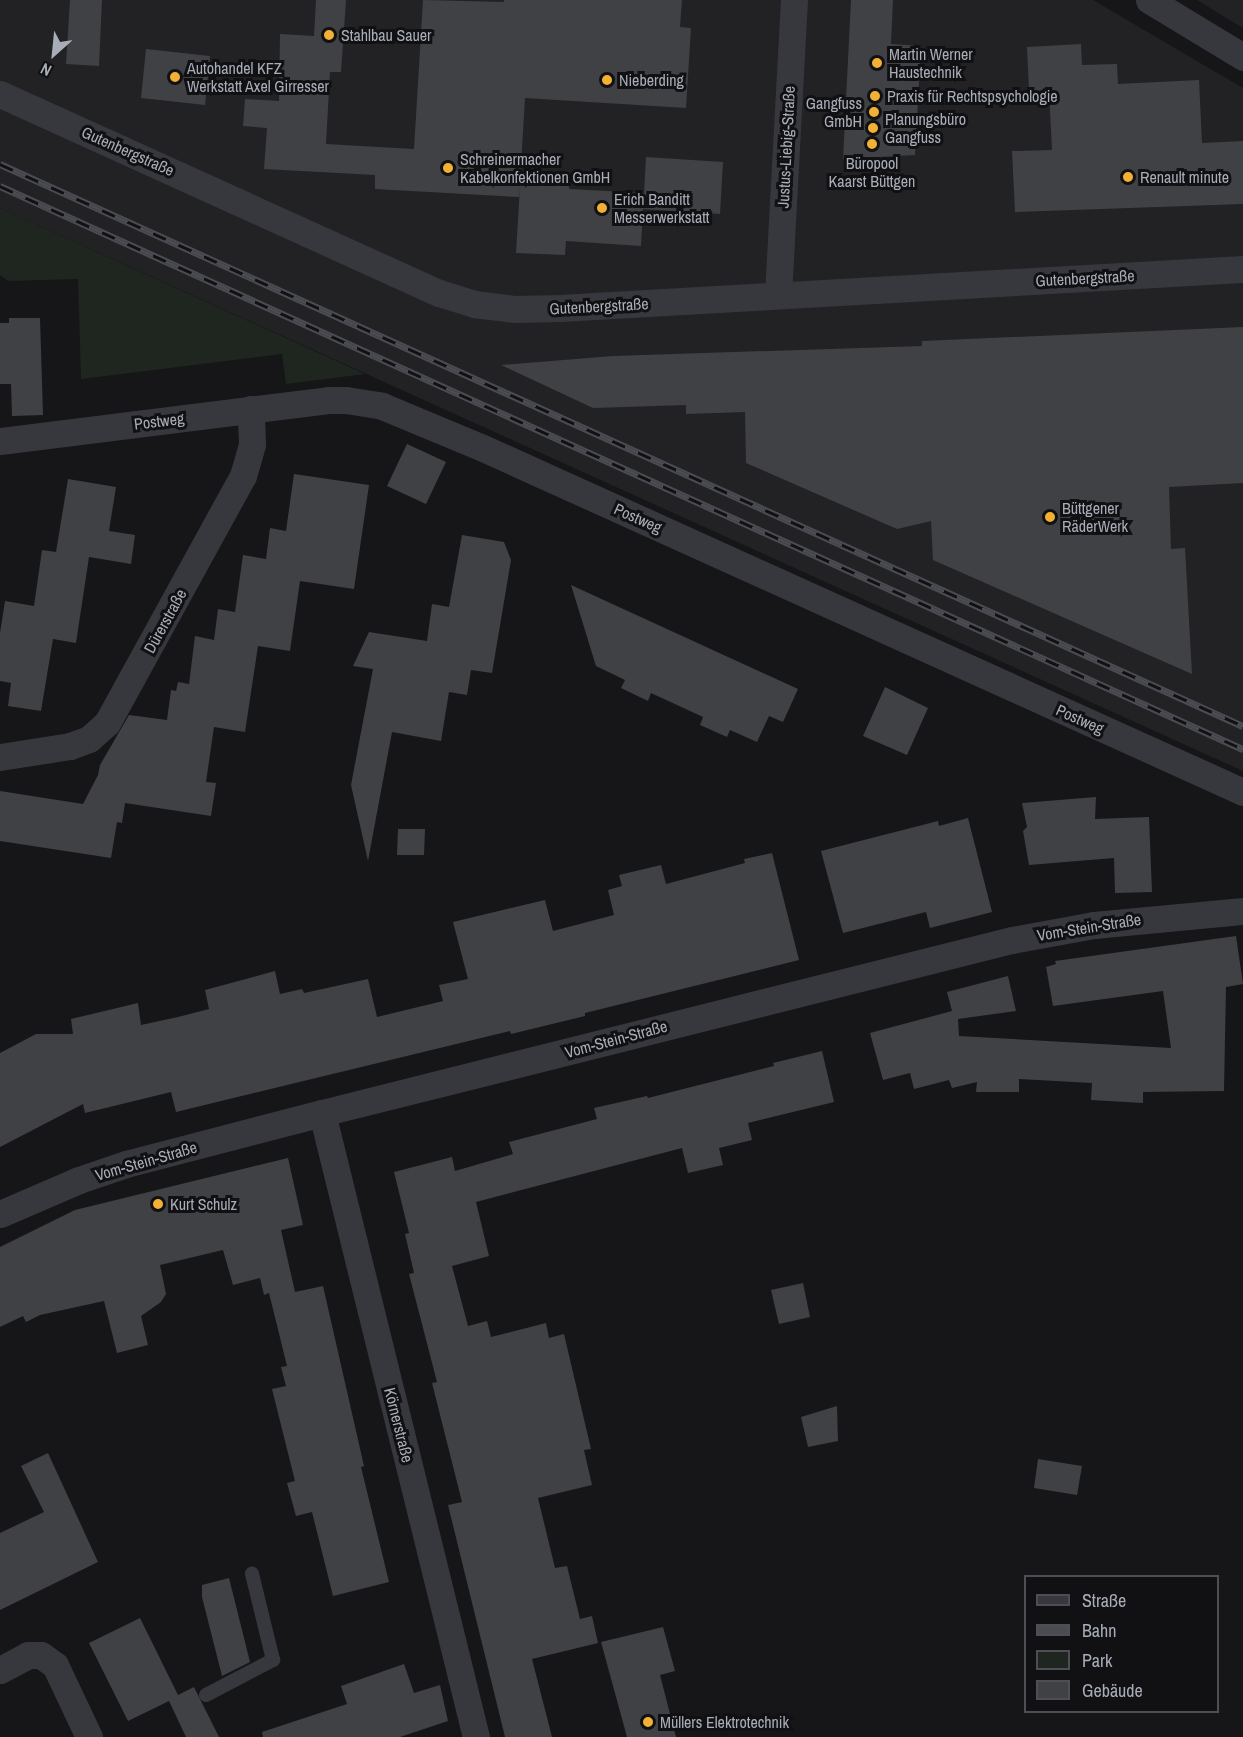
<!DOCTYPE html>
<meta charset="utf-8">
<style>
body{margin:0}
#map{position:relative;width:1243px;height:1737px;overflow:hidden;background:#161618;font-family:"Archivo Narrow",sans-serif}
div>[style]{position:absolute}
.built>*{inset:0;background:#222225}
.green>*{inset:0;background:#1e261f}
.building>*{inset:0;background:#404145}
.service>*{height:14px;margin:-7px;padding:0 7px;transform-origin:7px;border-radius:7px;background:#37383d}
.minor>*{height:27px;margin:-13.5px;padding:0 13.5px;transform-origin:13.5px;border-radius:13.5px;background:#37383d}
.rail>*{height:7px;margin-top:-3.5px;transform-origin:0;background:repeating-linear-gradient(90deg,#111113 0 14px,#4a4c52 0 28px);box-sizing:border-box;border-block:2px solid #4a4c52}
.dots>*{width:16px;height:16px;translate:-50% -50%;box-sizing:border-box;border:3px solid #111113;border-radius:50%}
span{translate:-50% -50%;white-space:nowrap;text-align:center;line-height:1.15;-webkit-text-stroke:6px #111113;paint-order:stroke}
.poi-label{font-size:16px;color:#a8adb8}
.left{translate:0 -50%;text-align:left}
.right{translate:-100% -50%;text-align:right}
.street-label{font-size:16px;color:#a8adb8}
.legend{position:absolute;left:1024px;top:1575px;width:195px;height:138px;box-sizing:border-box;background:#111113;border:2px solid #4d4f55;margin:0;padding:8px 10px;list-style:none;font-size:18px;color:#a8adb8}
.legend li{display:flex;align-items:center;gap:12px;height:30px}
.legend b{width:30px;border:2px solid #4d4f55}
.north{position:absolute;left:24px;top:24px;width:60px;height:60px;-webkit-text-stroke:4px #111113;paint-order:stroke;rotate:207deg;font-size:16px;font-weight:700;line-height:24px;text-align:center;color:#a8adb8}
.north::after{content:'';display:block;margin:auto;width:21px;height:27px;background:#a8adb8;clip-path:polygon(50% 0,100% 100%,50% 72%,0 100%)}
</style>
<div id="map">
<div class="built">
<i style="clip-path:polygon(0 0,1093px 0,1243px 88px,1243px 771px,0 208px)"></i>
<i style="clip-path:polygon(1197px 0,1243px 0,1243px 28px)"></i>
</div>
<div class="green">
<i style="clip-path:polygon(0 208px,365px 374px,286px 384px,282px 354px,81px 379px,78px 279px,8px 281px,0 275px)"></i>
</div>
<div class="building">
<i style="clip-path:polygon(70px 0,102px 0,99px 66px,66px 64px)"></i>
<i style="clip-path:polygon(316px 0,346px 0,341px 72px,330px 72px,326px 144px,414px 149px,423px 0,504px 2px,504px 0,682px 0,680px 27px,691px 28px,686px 108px,525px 98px,520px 181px,569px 184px,569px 189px,644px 193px,646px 157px,723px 162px,720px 214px,643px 209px,641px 246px,566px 241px,565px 255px,516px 253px,520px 186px,519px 197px,375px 189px,375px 175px,264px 169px,267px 128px,243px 126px,245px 99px,279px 101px,280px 34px,314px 36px)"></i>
<i style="clip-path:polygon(851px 0,893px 0,891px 44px,921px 46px,915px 155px,843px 159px)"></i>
<i style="clip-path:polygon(1081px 44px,1082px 65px,1117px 64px,1118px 84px,1199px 80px,1202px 143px,1243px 141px,1243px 204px,1015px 212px,1012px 151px,1052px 150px,1049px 90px,1029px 91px,1027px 47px)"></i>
<i style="clip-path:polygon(146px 49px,210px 56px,205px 105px,141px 98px)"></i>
<i style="clip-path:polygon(9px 318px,40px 318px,43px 415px,12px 416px,11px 384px,0 384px,0 323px,9px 323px)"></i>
<i style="clip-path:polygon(1243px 327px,1243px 483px,1169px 487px,1171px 549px,1185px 548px,1192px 674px,933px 560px,931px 521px,897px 529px,746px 463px,745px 412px,686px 414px,686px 405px,593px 408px,501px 365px,613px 356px,922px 346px,922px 341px)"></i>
<i style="clip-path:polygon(407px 444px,446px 462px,426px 504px,387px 486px)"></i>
<i style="clip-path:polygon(294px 474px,369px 485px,354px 589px,300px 581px,290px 651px,258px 646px,245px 732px,214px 727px,206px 782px,216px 783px,211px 816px,125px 803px,122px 823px,117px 822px,111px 858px,0 841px,0 791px,83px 804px,98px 775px,100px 765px,129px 715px,167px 720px,171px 690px,176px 691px,178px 682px,189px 684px,195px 636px,214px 640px,218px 609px,235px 612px,243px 555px,266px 559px,270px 528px,286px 531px)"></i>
<i style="clip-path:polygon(68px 479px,116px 487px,109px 531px,135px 535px,131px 564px,89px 557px,76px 643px,53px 639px,41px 711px,8px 706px,11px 683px,0 681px,0 633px,5px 601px,34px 606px,42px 550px,56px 552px)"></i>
<i style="clip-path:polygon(462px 535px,504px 542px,511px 560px,492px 673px,471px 670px,467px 695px,449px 692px,441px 741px,392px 732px,368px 861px,351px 785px,373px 669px,353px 666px,369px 632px,427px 641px,432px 604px,449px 607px)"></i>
<i style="clip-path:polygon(571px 585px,798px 689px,783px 722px,769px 716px,757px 742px,730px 730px,727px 737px,700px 725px,703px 717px,651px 693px,648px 701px,621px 688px,625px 680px,596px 666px)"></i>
<i style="clip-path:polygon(885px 687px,928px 708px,907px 755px,863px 736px)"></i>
<i style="clip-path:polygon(1096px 797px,1095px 819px,1149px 817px,1152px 892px,1115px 893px,1114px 858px,1029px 865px,1023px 831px,1027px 827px,1022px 803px)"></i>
<i style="clip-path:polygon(968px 818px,992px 912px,930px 928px,926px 912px,843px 933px,821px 851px,938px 821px,939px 826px)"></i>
<i style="clip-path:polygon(398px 829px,425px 829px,424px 855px,397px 855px)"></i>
<i style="clip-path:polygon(772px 853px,799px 960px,585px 1013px,585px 1016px,511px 1034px,510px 1031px,176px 1112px,171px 1092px,85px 1113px,83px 1104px,0 1147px,0 1053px,36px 1034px,73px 1034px,71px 1019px,138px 1003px,141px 1025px,178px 1017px,209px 1009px,205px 990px,275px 971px,280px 994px,302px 989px,304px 993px,368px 979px,377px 1017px,443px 1001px,439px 985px,468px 979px,453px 922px,545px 900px,553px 931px,614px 915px,608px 890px,622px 886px,619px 875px,661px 865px,666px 884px,745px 863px,744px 859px)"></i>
<i style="clip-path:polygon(1236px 936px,1243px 984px,1226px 987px,1224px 1091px,1143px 1092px,1143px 1103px,1091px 1100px,1092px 1083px,1019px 1079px,1019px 1092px,976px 1092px,977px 1082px,952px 1088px,949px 1080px,914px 1089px,910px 1073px,883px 1080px,870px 1033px,952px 1011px,947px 992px,1008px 976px,1016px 1011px,958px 1019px,959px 1036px,1171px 1048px,1163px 991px,1053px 1006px,1046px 967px,1056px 964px,1055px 961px)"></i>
<i style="clip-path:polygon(822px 1051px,834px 1102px,748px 1123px,752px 1140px,719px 1148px,723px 1165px,688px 1173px,682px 1148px,476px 1202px,489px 1256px,452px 1266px,468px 1326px,487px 1321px,491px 1337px,546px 1323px,549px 1338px,564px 1334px,591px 1449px,584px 1450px,592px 1485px,538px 1498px,555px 1568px,567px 1566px,580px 1619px,592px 1616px,598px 1643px,532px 1659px,552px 1737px,505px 1737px,448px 1505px,462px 1502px,432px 1383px,437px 1382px,409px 1274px,414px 1273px,405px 1234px,409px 1233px,394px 1172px,452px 1157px,455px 1171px,513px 1154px,509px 1142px,597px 1119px,594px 1108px,647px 1096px,648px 1098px,774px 1066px,773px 1063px)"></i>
<i style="clip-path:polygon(288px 1158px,303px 1225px,281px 1230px,295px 1292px,323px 1286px,364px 1466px,361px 1467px,389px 1582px,333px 1596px,312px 1512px,296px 1516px,287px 1483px,295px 1481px,272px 1389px,286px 1386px,281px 1367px,287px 1366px,269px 1293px,264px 1295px,260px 1278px,233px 1285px,223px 1250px,160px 1265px,166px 1294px,161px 1302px,141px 1316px,148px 1345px,117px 1353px,104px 1301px,40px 1315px,26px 1322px,23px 1316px,0 1327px,0 1247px,75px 1210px)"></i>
<i style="clip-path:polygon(803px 1283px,810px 1317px,779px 1324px,771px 1290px)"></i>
<i style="clip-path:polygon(837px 1406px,838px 1441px,808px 1447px,801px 1417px)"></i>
<i style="clip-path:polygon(48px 1453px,98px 1562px,0 1610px,0 1533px,44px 1512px,21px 1466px)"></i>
<i style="clip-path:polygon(1038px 1459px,1082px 1466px,1077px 1495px,1034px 1488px)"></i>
<i style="clip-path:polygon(229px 1578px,250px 1662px,222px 1676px,202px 1597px,202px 1585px)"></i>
<i style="clip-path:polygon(140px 1618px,178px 1695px,194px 1687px,219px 1737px,186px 1737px,169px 1701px,128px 1721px,89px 1643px)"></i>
<i style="clip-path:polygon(663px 1627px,675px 1671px,660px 1675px,676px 1737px,627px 1737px,601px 1642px)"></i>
<i style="clip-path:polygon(404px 1664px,414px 1693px,440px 1685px,448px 1721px,400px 1737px,263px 1737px,262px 1732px,347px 1704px,341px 1686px)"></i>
</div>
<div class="service">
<i style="left:206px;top:1695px;width:76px;rotate:-27.6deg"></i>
<i style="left:273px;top:1660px;width:89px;rotate:-103.7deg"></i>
</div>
<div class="minor">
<i style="left:1149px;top:0;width:110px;rotate:31.2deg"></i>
<i style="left:0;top:94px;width:482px;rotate:24.4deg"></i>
<i style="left:439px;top:293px;width:37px;rotate:17deg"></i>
<i style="left:474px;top:304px;width:40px;rotate:7.1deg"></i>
<i style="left:514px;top:309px;width:46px;rotate:-1.2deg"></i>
<i style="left:560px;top:308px;width:684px;rotate:-3.27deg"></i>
<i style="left:778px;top:295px;width:295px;rotate:-86.9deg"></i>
<i style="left:0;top:441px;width:331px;rotate:-7.1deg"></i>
<i style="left:328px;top:400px;width:18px"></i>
<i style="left:346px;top:400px;width:36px;rotate:9deg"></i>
<i style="left:382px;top:406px;width:109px;rotate:22.6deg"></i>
<i style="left:483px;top:448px;width:834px;rotate:24.35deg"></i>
<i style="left:0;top:757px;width:71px;rotate:-8.9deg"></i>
<i style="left:70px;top:746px;width:20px;rotate:-20deg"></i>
<i style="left:89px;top:739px;width:24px;rotate:-42deg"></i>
<i style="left:107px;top:723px;width:282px;rotate:-61.2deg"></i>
<i style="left:243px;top:476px;width:33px;rotate:-74deg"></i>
<i style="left:252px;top:444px;width:35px;rotate:-92deg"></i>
<i style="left:322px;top:1113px;width:643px;rotate:76.14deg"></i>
<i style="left:0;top:1214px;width:86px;rotate:-23.3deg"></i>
<i style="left:79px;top:1180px;width:50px;rotate:-18.8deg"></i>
<i style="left:126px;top:1164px;width:203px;rotate:-14.6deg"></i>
<i style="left:322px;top:1113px;width:711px;rotate:-14.08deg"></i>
<i style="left:1012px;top:940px;width:83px;rotate:-10.4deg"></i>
<i style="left:1094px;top:925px;width:150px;rotate:-5.4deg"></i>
<i style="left:0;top:1670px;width:32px;rotate:-28deg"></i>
<i style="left:28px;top:1655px;width:13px"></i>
<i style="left:41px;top:1655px;width:17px;rotate:36deg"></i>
<i style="left:55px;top:1665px;width:80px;rotate:64.7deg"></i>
</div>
<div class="rail">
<i style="left:0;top:164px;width:1364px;rotate:24.33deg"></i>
<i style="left:0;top:186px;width:1365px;rotate:24.37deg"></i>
</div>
<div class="dots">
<i style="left:329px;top:35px;background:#f2b134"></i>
<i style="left:877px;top:63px;background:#f2b134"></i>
<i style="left:175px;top:77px;background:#f2b134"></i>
<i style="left:607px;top:80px;background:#f2b134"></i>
<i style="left:875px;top:96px;background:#f2b134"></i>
<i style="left:874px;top:112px;background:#f2b134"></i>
<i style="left:873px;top:128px;background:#f2b134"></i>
<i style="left:872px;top:144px;background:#f2b134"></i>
<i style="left:448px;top:168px;background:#f2b134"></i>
<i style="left:1128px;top:177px;background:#f2b134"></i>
<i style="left:602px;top:208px;background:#f2b134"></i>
<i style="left:1050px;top:517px;background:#f2b134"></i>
<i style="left:158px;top:1204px;background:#f2b134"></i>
<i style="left:648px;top:1722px;background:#f2b134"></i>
</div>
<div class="poi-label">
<span class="left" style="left:341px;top:35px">Stahlbau Sauer</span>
<span class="left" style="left:889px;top:63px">Martin Werner<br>Haustechnik</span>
<span class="left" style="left:187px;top:77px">Autohandel KFZ<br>Werkstatt Axel Girresser</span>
<span class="left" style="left:619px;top:80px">Nieberding</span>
<span class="left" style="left:887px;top:96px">Praxis für Rechtspsychologie</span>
<span class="right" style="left:862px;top:112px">Gangfuss<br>GmbH</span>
<span class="left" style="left:885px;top:128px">Planungsbüro<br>Gangfuss</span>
<span class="left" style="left:460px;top:168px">Schreinermacher<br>Kabelkonfektionen GmbH</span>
<span style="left:872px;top:172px">Büropool<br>Kaarst Büttgen</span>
<span class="left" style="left:1140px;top:177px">Renault minute</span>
<span class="left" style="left:614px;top:208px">Erich Banditt<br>Messerwerkstatt</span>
<span class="left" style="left:1062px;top:517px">Büttgener<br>RäderWerk</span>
<span class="left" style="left:170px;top:1204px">Kurt Schulz</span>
<span class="left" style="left:660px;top:1722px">Müllers Elektrotechnik</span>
</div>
<div class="street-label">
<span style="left:786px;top:147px;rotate:-87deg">Justus-Liebig-Straße</span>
<span style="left:128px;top:151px;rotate:24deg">Gutenbergstraße</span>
<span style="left:1085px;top:278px;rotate:-3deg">Gutenbergstraße</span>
<span style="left:599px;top:306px;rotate:-3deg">Gutenbergstraße</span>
<span style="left:159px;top:421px;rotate:-7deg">Postweg</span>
<span style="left:638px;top:518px;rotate:24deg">Postweg</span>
<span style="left:165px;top:621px;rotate:-61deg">Dürerstraße</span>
<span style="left:1080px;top:719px;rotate:24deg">Postweg</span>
<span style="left:1089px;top:927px;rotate:-9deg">Vom-Stein-Straße</span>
<span style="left:616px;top:1039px;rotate:-15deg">Vom-Stein-Straße</span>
<span style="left:146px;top:1161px;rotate:-16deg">Vom-Stein-Straße</span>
<span style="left:399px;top:1425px;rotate:76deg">Körnerstraße</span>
</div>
<ul class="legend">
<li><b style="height:8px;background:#37383d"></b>Straße</li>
<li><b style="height:8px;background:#4a4c52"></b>Bahn</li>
<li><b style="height:16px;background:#1e261f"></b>Park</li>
<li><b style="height:16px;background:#404145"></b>Gebäude</li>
</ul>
<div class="north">N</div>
</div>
